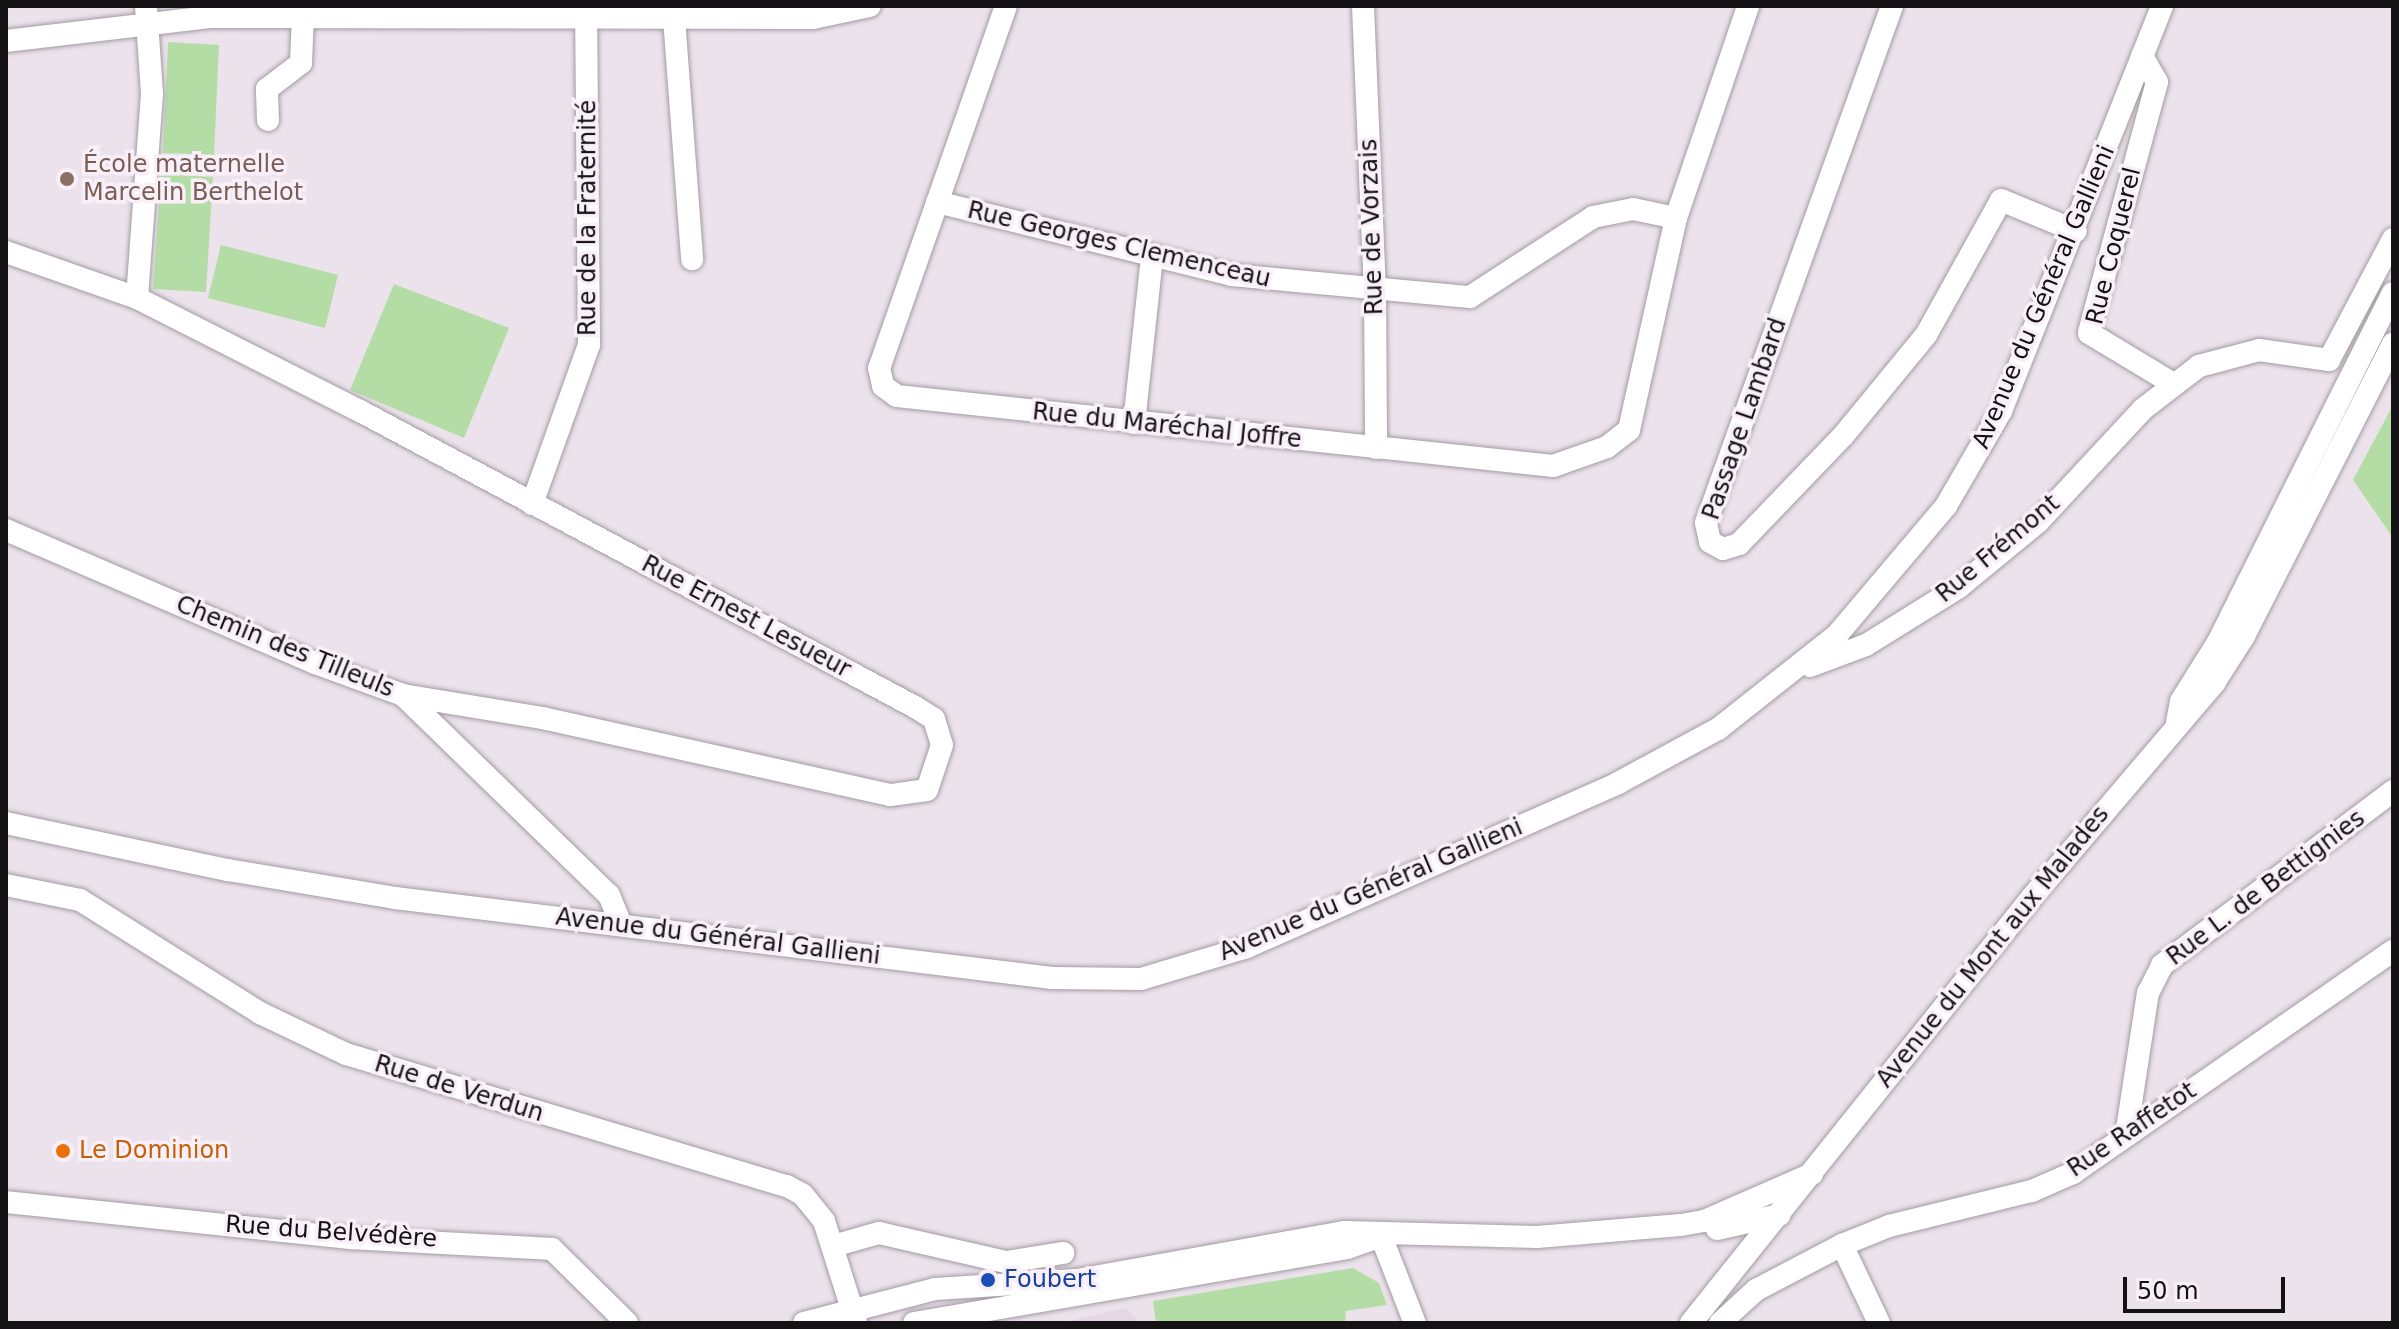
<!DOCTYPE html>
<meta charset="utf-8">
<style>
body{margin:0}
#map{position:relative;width:2399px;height:1329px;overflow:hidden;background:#ebe2eb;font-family:"DejaVu Sans",sans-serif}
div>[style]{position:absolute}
.built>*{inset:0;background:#e6d7e7}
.green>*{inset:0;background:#b4dda6}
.roads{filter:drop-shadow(0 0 2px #a39ba3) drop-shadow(0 0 2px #a39ba3)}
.minor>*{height:22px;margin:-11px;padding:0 11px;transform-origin:11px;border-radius:11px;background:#fff}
.dots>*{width:22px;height:22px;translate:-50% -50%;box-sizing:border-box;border:4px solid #f9eff9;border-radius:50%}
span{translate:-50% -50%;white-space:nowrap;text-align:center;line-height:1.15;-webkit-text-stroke:7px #f9eff9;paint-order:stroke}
.education-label{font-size:24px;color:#785e54}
.left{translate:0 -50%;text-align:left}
.street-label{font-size:24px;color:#151215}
.food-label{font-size:24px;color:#c56008}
.transit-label{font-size:24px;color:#164399}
.frame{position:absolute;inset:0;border:8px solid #151215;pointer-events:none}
.scale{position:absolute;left:2123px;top:1277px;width:162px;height:36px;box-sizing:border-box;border:4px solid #151215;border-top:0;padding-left:10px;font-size:24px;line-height:28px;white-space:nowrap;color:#151215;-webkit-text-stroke:6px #f9eff9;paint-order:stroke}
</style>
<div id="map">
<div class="built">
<i style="clip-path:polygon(1125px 1308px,1141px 1323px,1060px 1323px)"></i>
</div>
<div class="green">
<i style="clip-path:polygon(168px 42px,219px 45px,214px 155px,163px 153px)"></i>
<i style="clip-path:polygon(161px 174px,213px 177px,206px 292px,153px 289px)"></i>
<i style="clip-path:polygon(221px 245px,338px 275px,325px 328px,208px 298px)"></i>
<i style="clip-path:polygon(394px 284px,509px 328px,464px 438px,350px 390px)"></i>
<i style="clip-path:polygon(2393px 405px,2393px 538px,2353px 480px)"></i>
<i style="clip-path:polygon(1353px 1268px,1379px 1283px,1387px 1305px,1346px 1311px,1345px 1323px,1156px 1323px,1153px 1301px)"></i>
</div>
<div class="roads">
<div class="minor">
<i style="left:1006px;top:6px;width:384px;rotate:109.3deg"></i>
<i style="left:879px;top:368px;width:18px;rotate:77deg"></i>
<i style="left:883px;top:386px;width:17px;rotate:36deg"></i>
<i style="left:897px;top:396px;width:660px;rotate:6.09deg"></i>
<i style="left:1553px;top:466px;width:57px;rotate:-19.4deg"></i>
<i style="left:1607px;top:447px;width:28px;rotate:-38deg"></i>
<i style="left:1629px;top:430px;width:217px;rotate:-77.5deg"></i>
<i style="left:1363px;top:6px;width:284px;rotate:87.6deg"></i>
<i style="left:1375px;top:290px;width:158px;rotate:89.6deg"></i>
<i style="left:1892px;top:6px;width:549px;rotate:109.79deg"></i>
<i style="left:1706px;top:523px;width:19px;rotate:78deg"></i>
<i style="left:1710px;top:542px;width:15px;rotate:28deg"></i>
<i style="left:1723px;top:549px;width:17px;rotate:-17deg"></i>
<i style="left:1739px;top:544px;width:150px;rotate:-46.1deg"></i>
<i style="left:1843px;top:436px;width:131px;rotate:-50.6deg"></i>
<i style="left:1926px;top:335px;width:154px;rotate:-60.9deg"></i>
<i style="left:2001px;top:200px;width:81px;rotate:22.5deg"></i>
<i style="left:674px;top:18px;width:242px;rotate:85.7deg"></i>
<i style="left:6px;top:41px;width:205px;rotate:-6.7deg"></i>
<i style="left:210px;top:17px;width:603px;rotate:0.1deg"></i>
<i style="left:813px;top:18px;width:58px;rotate:-11.9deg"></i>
<i style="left:2142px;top:56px;width:30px;rotate:60deg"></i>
<i style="left:2157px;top:82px;width:260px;rotate:105.2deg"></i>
<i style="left:2089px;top:333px;width:97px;rotate:31.1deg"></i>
<i style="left:268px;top:120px;width:31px;rotate:-92deg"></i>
<i style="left:267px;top:89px;width:43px;rotate:-37.4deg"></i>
<i style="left:301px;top:63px;width:47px;rotate:-87.6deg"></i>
<i style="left:937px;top:202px;width:304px;rotate:13.9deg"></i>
<i style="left:1232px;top:275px;width:239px;rotate:5.3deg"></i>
<i style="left:1470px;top:297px;width:147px;rotate:-33deg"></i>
<i style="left:1593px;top:217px;width:41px;rotate:-11.3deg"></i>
<i style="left:1633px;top:209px;width:44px;rotate:11.8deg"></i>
<i style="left:1676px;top:218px;width:224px;rotate:-71.2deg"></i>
<i style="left:6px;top:252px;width:139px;rotate:19.3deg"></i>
<i style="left:137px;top:298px;width:250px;rotate:26.9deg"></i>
<i style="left:360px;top:411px;width:629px;rotate:28.07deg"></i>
<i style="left:915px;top:707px;width:22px;rotate:32deg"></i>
<i style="left:934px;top:719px;width:27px;rotate:73deg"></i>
<i style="left:942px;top:745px;width:47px;rotate:108.4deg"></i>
<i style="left:927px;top:790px;width:37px;rotate:172deg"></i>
<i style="left:890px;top:795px;width:355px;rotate:-167.5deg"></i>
<i style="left:543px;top:718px;width:142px;rotate:-170.7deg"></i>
<i style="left:137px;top:298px;width:205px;rotate:-85.8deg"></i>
<i style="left:152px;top:94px;width:88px;rotate:-93.9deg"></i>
<i style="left:1134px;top:423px;width:168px;rotate:-83.8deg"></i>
<i style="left:532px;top:504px;width:169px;rotate:-70.3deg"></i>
<i style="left:589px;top:345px;width:326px;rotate:-90.5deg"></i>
<i style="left:6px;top:530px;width:336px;rotate:23.3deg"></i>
<i style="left:315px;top:663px;width:94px;rotate:20deg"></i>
<i style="left:403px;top:695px;width:287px;rotate:44.2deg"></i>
<i style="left:609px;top:895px;width:32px;rotate:68deg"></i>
<i style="left:1810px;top:666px;width:60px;rotate:-20.6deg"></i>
<i style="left:1866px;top:645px;width:110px;rotate:-31.9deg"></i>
<i style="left:1959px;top:587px;width:102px;rotate:-39.4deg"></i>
<i style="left:2038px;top:522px;width:154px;rotate:-47.1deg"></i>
<i style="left:2143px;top:409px;width:71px;rotate:-37.5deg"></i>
<i style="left:2199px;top:366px;width:62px;rotate:-14.9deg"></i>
<i style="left:2259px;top:350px;width:71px;rotate:8.1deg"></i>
<i style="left:2329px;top:360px;width:137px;rotate:-62.1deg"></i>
<i style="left:2177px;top:722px;width:21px;rotate:-79deg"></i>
<i style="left:2181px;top:701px;width:70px;rotate:-57.9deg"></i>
<i style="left:2218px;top:642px;width:390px;rotate:-63.4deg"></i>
<i style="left:6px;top:823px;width:227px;rotate:12deg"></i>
<i style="left:228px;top:870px;width:169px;rotate:9.5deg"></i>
<i style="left:395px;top:898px;width:662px;rotate:6.94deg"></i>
<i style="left:1052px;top:978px;width:89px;rotate:0.6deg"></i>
<i style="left:1141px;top:979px;width:111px;rotate:-16.8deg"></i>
<i style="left:1247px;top:947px;width:406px;rotate:-23.8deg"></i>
<i style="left:1618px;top:783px;width:114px;rotate:-28.4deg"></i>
<i style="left:1718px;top:729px;width:152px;rotate:-38.3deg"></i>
<i style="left:1837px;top:635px;width:169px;rotate:-49.8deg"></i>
<i style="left:1946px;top:506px;width:110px;rotate:-59.9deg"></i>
<i style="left:2001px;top:411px;width:436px;rotate:-68.3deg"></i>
<i style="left:6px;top:885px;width:76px;rotate:11.5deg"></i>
<i style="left:80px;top:900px;width:213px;rotate:32.1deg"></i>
<i style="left:260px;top:1013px;width:95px;rotate:25.5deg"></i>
<i style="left:346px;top:1054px;width:460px;rotate:16.7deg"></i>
<i style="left:787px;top:1186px;width:18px;rotate:29deg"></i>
<i style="left:803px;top:1195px;width:33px;rotate:51deg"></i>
<i style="left:824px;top:1221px;width:106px;rotate:72.4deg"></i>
<i style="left:2126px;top:1136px;width:145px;rotate:-81.3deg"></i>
<i style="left:2148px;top:993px;width:31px;rotate:-63deg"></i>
<i style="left:2162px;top:965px;width:289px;rotate:-37deg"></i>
<i style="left:6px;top:1202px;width:347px;rotate:6deg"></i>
<i style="left:351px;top:1238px;width:201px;rotate:3.1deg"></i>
<i style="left:552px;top:1249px;width:105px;rotate:44.6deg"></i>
<i style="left:1717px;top:1229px;width:64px;rotate:-12.7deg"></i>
<i style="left:1381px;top:1236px;width:93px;rotate:68.7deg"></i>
<i style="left:1842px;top:1245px;width:86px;rotate:64.6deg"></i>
<i style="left:833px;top:1246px;width:48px;rotate:-15.8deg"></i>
<i style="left:879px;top:1233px;width:130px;rotate:12.9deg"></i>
<i style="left:1006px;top:1262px;width:58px;rotate:-9deg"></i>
<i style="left:804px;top:1323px;width:135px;rotate:-14.5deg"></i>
<i style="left:935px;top:1289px;width:142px;rotate:-3.6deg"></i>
<i style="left:1077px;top:1280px;width:271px;rotate:-10.2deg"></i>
<i style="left:1344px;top:1232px;width:193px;rotate:1.5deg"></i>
<i style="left:1537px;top:1237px;width:144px;rotate:-4.8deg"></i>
<i style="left:1681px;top:1225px;width:23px;rotate:-10deg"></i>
<i style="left:1704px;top:1221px;width:118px;rotate:-23.5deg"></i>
<i style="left:914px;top:1323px;width:439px;rotate:-9.8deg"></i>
<i style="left:1347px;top:1248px;width:31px;rotate:-19deg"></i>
<i style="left:1691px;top:1323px;width:547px;rotate:-51.31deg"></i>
<i style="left:2033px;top:896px;width:280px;rotate:-49.6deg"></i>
<i style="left:2214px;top:683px;width:56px;rotate:-57.4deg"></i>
<i style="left:2244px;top:636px;width:328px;rotate:-63deg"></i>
<i style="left:1720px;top:1323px;width:49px;rotate:-42.5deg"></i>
<i style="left:1756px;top:1290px;width:97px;rotate:-27.6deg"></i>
<i style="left:1842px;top:1245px;width:51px;rotate:-22deg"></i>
<i style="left:1889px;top:1226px;width:147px;rotate:-13.8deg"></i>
<i style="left:2032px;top:1191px;width:45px;rotate:-23.7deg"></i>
<i style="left:2073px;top:1173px;width:389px;rotate:-34.8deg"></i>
</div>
</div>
<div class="dots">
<i style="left:67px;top:179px;background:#8d6e63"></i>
<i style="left:63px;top:1151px;background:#e8710a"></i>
<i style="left:988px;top:1280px;background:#1a4fb4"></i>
</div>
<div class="education-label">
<span class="left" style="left:83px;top:179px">École maternelle<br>Marcelin Berthelot</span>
</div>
<div class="street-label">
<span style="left:588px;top:218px;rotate:-90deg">Rue de la Fraternité</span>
<span style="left:1372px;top:227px;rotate:-92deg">Rue de Vorzais</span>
<span style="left:1119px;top:245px;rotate:13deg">Rue Georges Clemenceau</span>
<span style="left:2114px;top:246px;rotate:-76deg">Rue Coquerel</span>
<span style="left:2044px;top:297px;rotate:-67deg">Avenue du Général Gallieni</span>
<span style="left:1745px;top:419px;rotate:-71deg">Passage Lambard</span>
<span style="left:1167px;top:426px;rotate:6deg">Rue du Maréchal Joffre</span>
<span style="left:1998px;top:549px;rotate:-40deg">Rue Frémont</span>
<span style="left:746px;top:617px;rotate:28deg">Rue Ernest Lesueur</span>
<span style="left:285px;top:647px;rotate:22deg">Chemin des Tilleuls</span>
<span style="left:2266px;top:888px;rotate:-37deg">Rue L. de Bettignies</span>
<span style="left:1371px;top:890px;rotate:-23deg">Avenue du Général Gallieni</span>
<span style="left:718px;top:937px;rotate:7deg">Avenue du Général Gallieni</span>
<span style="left:1993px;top:947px;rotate:-51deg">Avenue du Mont aux Malades</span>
<span style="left:459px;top:1089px;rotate:17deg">Rue de Verdun</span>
<span style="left:2132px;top:1130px;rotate:-34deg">Rue Raffetot</span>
<span style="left:331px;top:1232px;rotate:4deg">Rue du Belvédère</span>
</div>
<div class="food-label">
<span class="left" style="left:79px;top:1151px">Le Dominion</span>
</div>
<div class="transit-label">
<span class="left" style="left:1004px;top:1280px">Foubert</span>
</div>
<div class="frame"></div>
<div class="scale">50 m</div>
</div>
